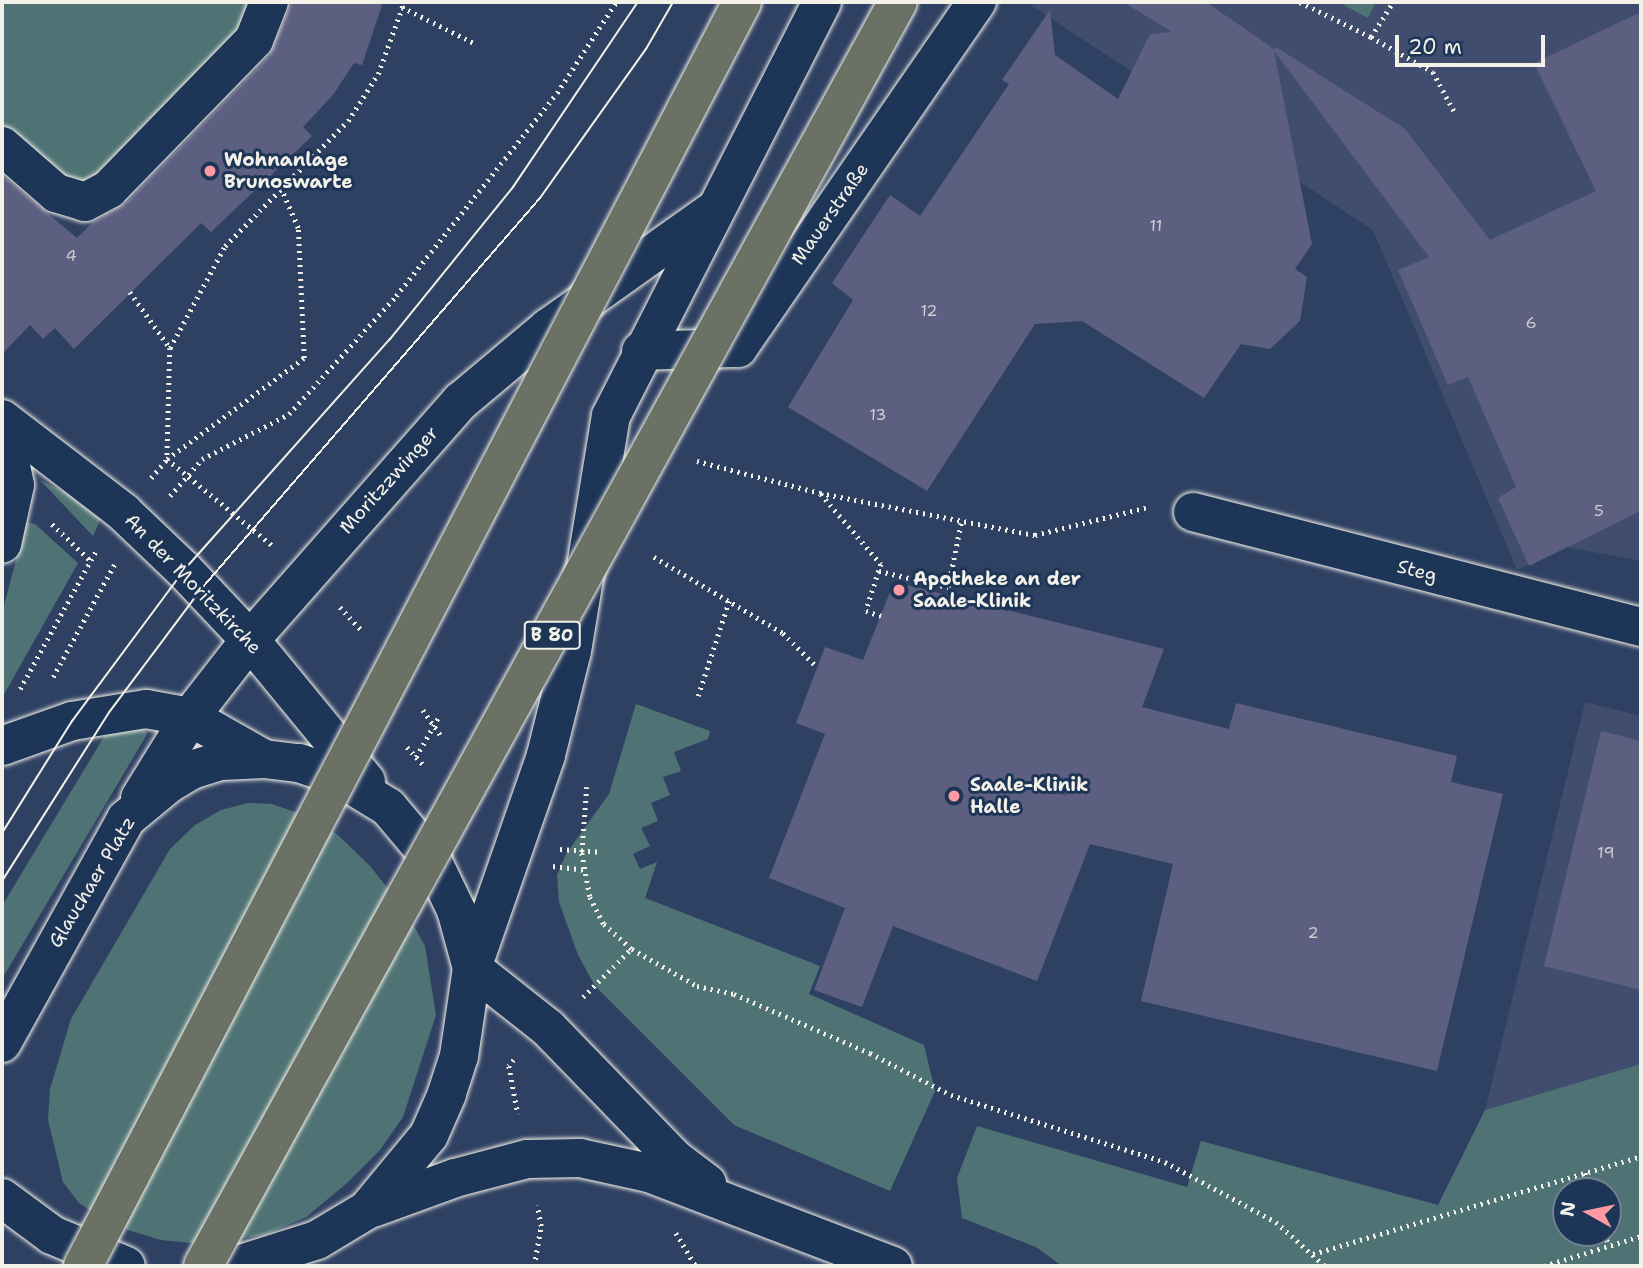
<!DOCTYPE html>
<meta charset="utf-8">
<style>
body{margin:0}
#map{position:relative;width:1643px;height:1268px;overflow:hidden;background:#2f4163;font-family:"Shantell Sans",sans-serif}
div>[style]{position:absolute}
.built>*{inset:0;background:#414d6e}
.green>*{inset:0;background:#4f7375}
.building>*{inset:0;background:#5d5f81}
.path>*{height:4.5px;margin-top:-2.25px;transform-origin:0;background:repeating-linear-gradient(90deg,#f4f1e8 0 2px,transparent 0 7px)}
.roads{filter:drop-shadow(0 0 2px #f4f1e8) drop-shadow(0 0 2px #f4f1e8)}
.minor>*{height:38px;margin:-19px;padding:0 19px;transform-origin:19px;border-radius:19px;background:#1d3557}
.tram>*{height:2px;margin:-1px;padding:0 1px;transform-origin:1px;border-radius:1px;background:#f4f1e8}
.bridges{filter:drop-shadow(0 0 2px #f4f1e8) drop-shadow(0 0 2px #f4f1e8)}
.major-bridge>*{height:38px;margin:-19px;padding:0 19px;transform-origin:19px;border-radius:19px;background:#6b7165}
.dots>*{width:19px;height:19px;translate:-50% -50%;box-sizing:border-box;border:4px solid #1d3557;border-radius:50%}
span{translate:-50% -50%;white-space:nowrap;text-align:center;line-height:1.15;-webkit-text-stroke:6px #1d3557;paint-order:stroke}
.number-label{font-size:16px;color:#ceccce}
.number-label span{-webkit-text-stroke-width:0}
.shield-label span{padding:2px 5px;background:#1d3557;border:2px solid;border-radius:5px;-webkit-text-stroke-width:0}
.shield-label{font-size:18px;color:#f4f1e8;font-weight:700}
.poi-label{font-size:19px;color:#f4f1e8;font-weight:700}
.left{translate:0 -50%;text-align:left}
.street-label{font-size:19px;color:#f4f1e8}
.frame{position:absolute;inset:0;border:4px solid #f4f1e8;pointer-events:none}
.north{position:absolute;left:1552px;top:1177px;width:70px;height:70px;box-sizing:border-box;background:#1d3557;border:2px solid #738091;border-radius:50%;rotate:279deg;font-size:19px;font-weight:700;line-height:28px;text-align:center;color:#f4f1e8}
.north::after{content:'';display:block;margin:auto;width:24px;height:32px;background:#ff9aa2;clip-path:polygon(50% 0,100% 100%,50% 72%,0 100%)}
.scale{position:absolute;left:1395px;top:35px;width:150px;height:32px;box-sizing:border-box;border:4px solid #f4f1e8;border-top:0;padding-left:9px;font-size:21px;line-height:24px;white-space:nowrap;color:#f4f1e8;-webkit-text-stroke:5px #1d3557;paint-order:stroke}
</style>
<div id="map">
<div class="built">
<i style="clip-path:polygon(1026px 2px,1641px 2px,1641px 561px,1567px 547px,1517px 570px,1373px 230px)"></i>
<i style="clip-path:polygon(1585px 702px,1641px 716px,1641px 1064px,1485px 1110px)"></i>
</div>
<div class="green">
<i style="clip-path:polygon(2px 2px,269px 2px,85px 202px,2px 146px)"></i>
<i style="clip-path:polygon(1338px 2px,1376px 2px,1368px 18px)"></i>
<i style="clip-path:polygon(40px 480px,86px 503px,101px 518px,93px 536px)"></i>
<i style="clip-path:polygon(26px 522px,35px 524px,78px 563px,2px 698px,2px 613px)"></i>
<i style="clip-path:polygon(636px 704px,710px 731px,708px 739px,674px 752px,681px 771px,663px 777px,670px 795px,651px 803px,658px 821px,641px 828px,650px 846px,633px 854px,640px 869px,657px 862px,645px 898px,820px 966px,809px 994px,924px 1045px,935px 1091px,890px 1191px,734px 1125px,595px 986px,578px 955px,559px 902px,557px 875px,566px 854px,609px 794px)"></i>
<i style="clip-path:polygon(137px 725px,147px 732px,146px 736px,2px 979px,2px 906px,108px 730px)"></i>
<i style="clip-path:polygon(248px 803px,272px 804px,304px 815px,338px 835px,370px 866px,405px 910px,425px 946px,436px 1015px,403px 1117px,380px 1150px,346px 1184px,306px 1217px,264px 1235px,202px 1244px,161px 1240px,115px 1226px,79px 1203px,63px 1182px,48px 1120px,50px 1089px,71px 1019px,170px 849px,195px 825px,221px 810px)"></i>
<i style="clip-path:polygon(evenodd,1641px 1064px,1641px 1266px,1062px 1266px,1036px 1247px,962px 1218px,957px 1178px,977px 1126px,1187px 1187px,1201px 1141px,1438px 1205px,1485px 1110px,1641px 1064px,1608px 1191px,1608px 1233px,1566px 1233px,1566px 1191px,1608px 1191px)"></i>
</div>
<div class="building">
<i style="clip-path:polygon(292px 2px,383px 2px,362px 65px,354px 63px,333px 95px,303px 127px,312px 136px,211px 232px,201px 223px,74px 349px,55px 328px,43px 339px,30px 325px,2px 354px,2px 175px,77px 238px,93px 222px,125px 204px,270px 55px)"></i>
<i style="clip-path:polygon(1123px 2px,1206px 2px,1274px 49px,1276px 47px,1405px 129px,1490px 240px,1596px 191px,1534px 63px,1641px 12px,1641px 511px,1529px 566px,1498px 498px,1516px 487px,1468px 377px,1448px 385px,1398px 270px,1429px 257px,1274px 51px,1312px 244px,1295px 269px,1307px 277px,1300px 321px,1270px 349px,1241px 344px,1204px 398px,1082px 321px,1035px 324px,927px 491px,788px 407px,853px 300px,832px 283px,890px 195px,920px 216px,1009px 84px,1002px 80px,1050px 10px,1055px 55px,1118px 99px,1150px 34px,1172px 32px)"></i>
<i style="clip-path:polygon(894px 582px,1164px 649px,1142px 707px,1229px 729px,1236px 703px,1457px 756px,1451px 782px,1503px 794px,1437px 1071px,1141px 1001px,1173px 864px,1090px 844px,1037px 981px,893px 926px,862px 1007px,814px 990px,845px 908px,769px 878px,825px 734px,796px 723px,825px 647px,863px 660px)"></i>
<i style="clip-path:polygon(1601px 731px,1641px 741px,1641px 990px,1544px 966px)"></i>
</div>
<div class="path">
<i style="left:1300px;top:2px;width:79px;rotate:26.2deg"></i>
<i style="left:1371px;top:37px;width:41px;rotate:-57.8deg"></i>
<i style="left:402px;top:7px;width:83px;rotate:26.6deg"></i>
<i style="left:1371px;top:37px;width:71px;rotate:29.4deg"></i>
<i style="left:1433px;top:72px;width:44px;rotate:61.7deg"></i>
<i style="left:130px;top:292px;width:69px;rotate:54.5deg"></i>
<i style="left:170px;top:348px;width:111px;rotate:91.5deg"></i>
<i style="left:167px;top:459px;width:139px;rotate:39.4deg"></i>
<i style="left:170px;top:348px;width:116px;rotate:-61.7deg"></i>
<i style="left:225px;top:246px;width:175px;rotate:-45.5deg"></i>
<i style="left:348px;top:121px;width:56px;rotate:-57.4deg"></i>
<i style="left:378px;top:74px;width:77px;rotate:-70.1deg"></i>
<i style="left:697px;top:461px;width:127px;rotate:14.6deg"></i>
<i style="left:820px;top:493px;width:219px;rotate:11.1deg"></i>
<i style="left:1035px;top:535px;width:116px;rotate:-13.9deg"></i>
<i style="left:151px;top:478px;width:25px;rotate:-50deg"></i>
<i style="left:167px;top:459px;width:170px;rotate:-36.4deg"></i>
<i style="left:304px;top:358px;width:130px;rotate:-92.6deg"></i>
<i style="left:298px;top:228px;width:46px;rotate:-113.2deg"></i>
<i style="left:821px;top:494px;width:92px;rotate:49.4deg"></i>
<i style="left:881px;top:564px;width:49px;rotate:107.7deg"></i>
<i style="left:866px;top:611px;width:16px;rotate:18deg"></i>
<i style="left:170px;top:496px;width:49px;rotate:-49.1deg"></i>
<i style="left:202px;top:459px;width:98px;rotate:-27.3deg"></i>
<i style="left:289px;top:414px;width:159px;rotate:-47.8deg"></i>
<i style="left:396px;top:296px;width:259px;rotate:-51.6deg"></i>
<i style="left:557px;top:93px;width:108px;rotate:-57deg"></i>
<i style="left:52px;top:524px;width:52px;rotate:43.5deg"></i>
<i style="left:654px;top:557px;width:150px;rotate:30.5deg"></i>
<i style="left:783px;top:633px;width:48px;rotate:45deg"></i>
<i style="left:879px;top:571px;width:71px;rotate:13.1deg"></i>
<i style="left:948px;top:587px;width:65px;rotate:-78.5deg"></i>
<i style="left:340px;top:607px;width:33px;rotate:47deg"></i>
<i style="left:53px;top:677px;width:128px;rotate:-61.4deg"></i>
<i style="left:20px;top:689px;width:160px;rotate:-61.2deg"></i>
<i style="left:698px;top:696px;width:100px;rotate:-71.9deg"></i>
<i style="left:423px;top:710px;width:33px;rotate:55deg"></i>
<i style="left:407px;top:747px;width:26px;rotate:47deg"></i>
<i style="left:416px;top:757px;width:47px;rotate:-60.7deg"></i>
<i style="left:587px;top:787px;width:66px;rotate:94.3deg"></i>
<i style="left:582px;top:853px;width:45px;rotate:79.7deg"></i>
<i style="left:590px;top:897px;width:30px;rotate:63deg"></i>
<i style="left:604px;top:924px;width:38px;rotate:42deg"></i>
<i style="left:632px;top:949px;width:75px;rotate:29.6deg"></i>
<i style="left:697px;top:986px;width:38px;rotate:12deg"></i>
<i style="left:734px;top:994px;width:148px;rotate:23.5deg"></i>
<i style="left:870px;top:1053px;width:91px;rotate:27.4deg"></i>
<i style="left:951px;top:1095px;width:224px;rotate:17.4deg"></i>
<i style="left:1165px;top:1162px;width:126px;rotate:28.4deg"></i>
<i style="left:1276px;top:1222px;width:66px;rotate:41.9deg"></i>
<i style="left:560px;top:849px;width:39px;rotate:4deg"></i>
<i style="left:553px;top:866px;width:31px;rotate:7deg"></i>
<i style="left:583px;top:997px;width:68px;rotate:-45deg"></i>
<i style="left:514px;top:1060px;width:8px;rotate:130deg"></i>
<i style="left:509px;top:1066px;width:49px;rotate:79.4deg"></i>
<i style="left:1585px;top:1173px;width:19px;rotate:72deg"></i>
<i style="left:676px;top:1233px;width:39px;rotate:59deg"></i>
<i style="left:1605px;top:1233px;width:14px;rotate:73deg"></i>
<i style="left:1313px;top:1254px;width:342px;rotate:-16.6deg"></i>
<i style="left:534px;top:1266px;width:41px;rotate:-80.1deg"></i>
<i style="left:541px;top:1226px;width:21px;rotate:-101deg"></i>
<i style="left:1544px;top:1266px;width:102px;rotate:-17.2deg"></i>
</div>
<div class="roads">
<div class="minor">
<i style="left:2px;top:146px;width:72px;rotate:41deg"></i>
<i style="left:56px;top:193px;width:30px;rotate:17deg"></i>
<i style="left:85px;top:202px;width:27px;rotate:-28deg"></i>
<i style="left:109px;top:189px;width:208px;rotate:-45.8deg"></i>
<i style="left:254px;top:40px;width:41px;rotate:-68.5deg"></i>
<i style="left:641px;top:351px;width:97px;rotate:-1.8deg"></i>
<i style="left:738px;top:348px;width:421px;rotate:-55.4deg"></i>
<i style="left:2px;top:419px;width:153px;rotate:37.5deg"></i>
<i style="left:123px;top:512px;width:84px;rotate:43.6deg"></i>
<i style="left:184px;top:570px;width:96px;rotate:46.7deg"></i>
<i style="left:250px;top:640px;width:183px;rotate:50.6deg"></i>
<i style="left:2px;top:423px;width:63px;rotate:78.2deg"></i>
<i style="left:15px;top:485px;width:60px;rotate:102.4deg"></i>
<i style="left:1193px;top:512px;width:463px;rotate:14.4deg"></i>
<i style="left:2px;top:746px;width:74px;rotate:-19.7deg"></i>
<i style="left:72px;top:721px;width:75px;rotate:-9.2deg"></i>
<i style="left:146px;top:709px;width:45px;rotate:10.3deg"></i>
<i style="left:190px;top:717px;width:85px;rotate:29.6deg"></i>
<i style="left:140px;top:798px;width:95px;rotate:-58.3deg"></i>
<i style="left:190px;top:717px;width:98px;rotate:-52.1deg"></i>
<i style="left:250px;top:640px;width:319px;rotate:-48.6deg"></i>
<i style="left:461px;top:401px;width:114px;rotate:-40deg"></i>
<i style="left:548px;top:328px;width:200px;rotate:-35.4deg"></i>
<i style="left:472px;top:968px;width:225px;rotate:-70.8deg"></i>
<i style="left:546px;top:755px;width:107px;rotate:-76deg"></i>
<i style="left:572px;top:651px;width:238px;rotate:-80.6deg"></i>
<i style="left:611px;top:416px;width:465px;rotate:-63deg"></i>
<i style="left:472px;top:968px;width:97px;rotate:38.3deg"></i>
<i style="left:548px;top:1028px;width:184px;rotate:45.9deg"></i>
<i style="left:676px;top:1160px;width:39px;rotate:37deg"></i>
<i style="left:2px;top:1043px;width:256px;rotate:-61deg"></i>
<i style="left:126px;top:819px;width:55px;rotate:-39.8deg"></i>
<i style="left:168px;top:784px;width:27px;rotate:-31deg"></i>
<i style="left:191px;top:770px;width:31px;rotate:-17deg"></i>
<i style="left:221px;top:761px;width:43px;rotate:-2.7deg"></i>
<i style="left:264px;top:759px;width:35px;rotate:7deg"></i>
<i style="left:299px;top:763px;width:40px;rotate:18.9deg"></i>
<i style="left:337px;top:776px;width:60px;rotate:31.3deg"></i>
<i style="left:388px;top:807px;width:67px;rotate:49.9deg"></i>
<i style="left:431px;top:858px;width:58px;rotate:64.3deg"></i>
<i style="left:456px;top:910px;width:60px;rotate:74.6deg"></i>
<i style="left:472px;top:968px;width:89px;rotate:98.4deg"></i>
<i style="left:459px;top:1056px;width:40px;rotate:108deg"></i>
<i style="left:447px;top:1094px;width:45px;rotate:113.7deg"></i>
<i style="left:429px;top:1135px;width:97px;rotate:129.6deg"></i>
<i style="left:367px;top:1210px;width:58px;rotate:149deg"></i>
<i style="left:317px;top:1240px;width:87px;rotate:162.6deg"></i>
<i style="left:2px;top:1198px;width:62px;rotate:36.5deg"></i>
<i style="left:52px;top:1235px;width:80px;rotate:22.7deg"></i>
<i style="left:373px;top:1208px;width:87px;rotate:-20.1deg"></i>
<i style="left:455px;top:1178px;width:74px;rotate:-14.8deg"></i>
<i style="left:527px;top:1159px;width:53px;rotate:-1.1deg"></i>
<i style="left:580px;top:1158px;width:71px;rotate:12.3deg"></i>
<i style="left:649px;top:1173px;width:261px;rotate:20.9deg"></i>
</div>
</div>
<div class="tram">
<i style="left:2px;top:833px;width:132px;rotate:-58deg"></i>
<i style="left:72px;top:721px;width:188px;rotate:-53.4deg"></i>
<i style="left:184px;top:570px;width:310px;rotate:-48.3deg"></i>
<i style="left:390px;top:339px;width:196px;rotate:-51deg"></i>
<i style="left:513px;top:187px;width:223px;rotate:-56deg"></i>
<i style="left:2px;top:881px;width:201px;rotate:-57.6deg"></i>
<i style="left:110px;top:711px;width:154px;rotate:-53.2deg"></i>
<i style="left:202px;top:588px;width:516px;rotate:-49.09deg"></i>
<i style="left:540px;top:198px;width:183px;rotate:-54.6deg"></i>
<i style="left:646px;top:49px;width:54px;rotate:-60.1deg"></i>
</div>
<div class="bridges">
<div class="major-bridge">
<i style="left:83px;top:1266px;width:1425px;rotate:-62.46deg"></i>
<i style="left:203px;top:1266px;width:1442px;rotate:-61.2deg"></i>
</div>
</div>
<div class="dots">
<i style="left:210px;top:171px;background:#ff9aa2"></i>
<i style="left:899px;top:590px;background:#ff9aa2"></i>
<i style="left:954px;top:796px;background:#ff9aa2"></i>
</div>
<div class="number-label">
<span style="left:1156px;top:226px">11</span>
<span style="left:71px;top:256px">4</span>
<span style="left:929px;top:311px">12</span>
<span style="left:1531px;top:323px">6</span>
<span style="left:878px;top:415px">13</span>
<span style="left:1599px;top:511px">5</span>
<span style="left:1606px;top:853px">19</span>
<span style="left:1313px;top:933px">2</span>
</div>
<div class="shield-label">
<span style="left:552px;top:635px">B 80</span>
</div>
<div class="poi-label">
<span class="left" style="left:224px;top:171px">Wohnanlage<br>Brunoswarte</span>
<span class="left" style="left:913px;top:590px">Apotheke an der<br>Saale-Klinik</span>
<span class="left" style="left:970px;top:796px">Saale-Klinik<br>Halle</span>
</div>
<div class="street-label">
<span style="left:830px;top:214px;rotate:-55deg">Mauerstraße</span>
<span style="left:389px;top:480px;rotate:-48deg">Moritzzwinger</span>
<span style="left:1417px;top:571px;rotate:15deg">Steg</span>
<span style="left:193px;top:584px;rotate:46deg">An der Moritzkirche</span>
<span style="left:92px;top:882px;rotate:-59deg">Glauchaer Platz</span>
</div>
<div class="frame"></div>
<div class="north">N</div>
<div class="scale">20 m</div>
</div>
